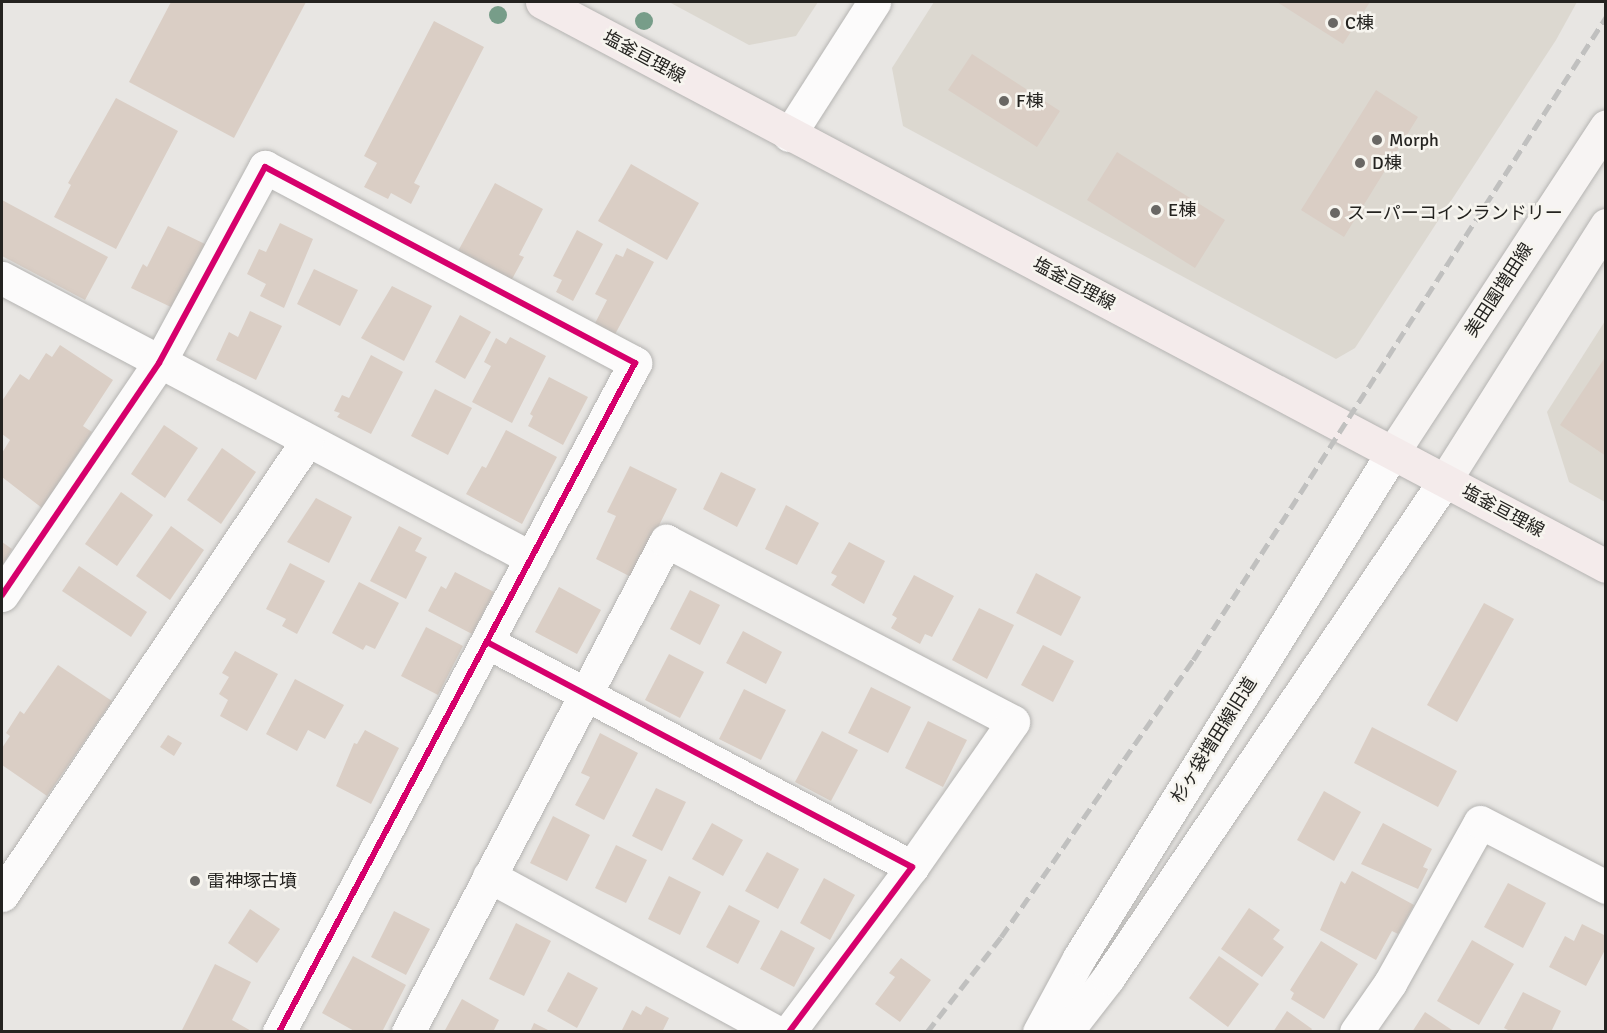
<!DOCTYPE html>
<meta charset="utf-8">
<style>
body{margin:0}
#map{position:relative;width:1607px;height:1033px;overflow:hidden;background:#e8e6e3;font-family:Signika,"Noto Sans JP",sans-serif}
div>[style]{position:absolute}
.built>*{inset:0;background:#dcd8d0}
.building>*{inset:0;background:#dacec5}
.roads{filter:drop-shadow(0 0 2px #b5b4b2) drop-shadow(0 0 2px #b5b4b2)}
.minor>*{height:33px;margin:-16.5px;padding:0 16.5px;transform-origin:16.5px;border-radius:16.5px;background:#fcfbfb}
.tertiary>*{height:33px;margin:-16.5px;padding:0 16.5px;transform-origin:16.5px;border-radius:16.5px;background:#fcfbfb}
.secondary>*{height:33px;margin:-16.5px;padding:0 16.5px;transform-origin:16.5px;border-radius:16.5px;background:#f7f4f3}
.primary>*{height:33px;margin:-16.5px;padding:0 16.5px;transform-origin:16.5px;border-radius:16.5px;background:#f4ebeb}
.rail>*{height:4.5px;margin-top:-2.25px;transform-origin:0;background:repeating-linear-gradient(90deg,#c0c0bf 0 12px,transparent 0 18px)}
.cycleway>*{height:6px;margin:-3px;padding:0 3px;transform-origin:3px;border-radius:3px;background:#d6006c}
.trees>*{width:18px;height:18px;margin:-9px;border-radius:50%;background:#779d89}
.dots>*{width:16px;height:16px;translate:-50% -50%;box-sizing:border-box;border:3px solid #f7f5ef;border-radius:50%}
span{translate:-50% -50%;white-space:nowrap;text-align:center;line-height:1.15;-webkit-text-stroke:5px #f7f5ef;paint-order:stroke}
.poi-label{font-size:18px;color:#242320}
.left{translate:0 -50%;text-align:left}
.street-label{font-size:18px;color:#242320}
.frame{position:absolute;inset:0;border:3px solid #242320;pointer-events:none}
</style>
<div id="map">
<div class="built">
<i style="clip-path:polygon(669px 2px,818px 2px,796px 36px,749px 45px)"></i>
<i style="clip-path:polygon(934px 2px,1577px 2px,1556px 40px,1355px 348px,1336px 359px,903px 126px,892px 68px)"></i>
<i style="clip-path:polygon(1605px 321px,1605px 502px,1569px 482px,1547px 412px)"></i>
</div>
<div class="building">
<i style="clip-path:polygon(171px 2px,306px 2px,234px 138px,129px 82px)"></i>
<i style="clip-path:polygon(1277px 2px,1370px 2px,1343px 44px)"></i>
<i style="clip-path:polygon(434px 21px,484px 47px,414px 183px,420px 186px,411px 204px,391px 193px,388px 199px,364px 187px,377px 163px,364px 156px)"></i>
<i style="clip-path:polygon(972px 54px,1060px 111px,1037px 147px,948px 90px)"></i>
<i style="clip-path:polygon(1376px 90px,1418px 117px,1344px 237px,1301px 210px)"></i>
<i style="clip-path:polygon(116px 98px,178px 131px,116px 249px,54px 217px,71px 185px,68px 183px)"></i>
<i style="clip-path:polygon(1117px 152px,1225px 220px,1195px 268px,1087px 200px)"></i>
<i style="clip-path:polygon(631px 164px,699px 203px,667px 260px,598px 221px)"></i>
<i style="clip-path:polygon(495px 183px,543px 209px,519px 255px,524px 257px,511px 281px,457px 253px)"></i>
<i style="clip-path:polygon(2px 200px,108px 257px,85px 300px,2px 256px)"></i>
<i style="clip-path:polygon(280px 223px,313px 239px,284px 308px,260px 296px,266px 284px,247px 274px,259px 249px,266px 252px)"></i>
<i style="clip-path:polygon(168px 226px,207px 245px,175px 309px,131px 288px,143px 264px,147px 267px)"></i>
<i style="clip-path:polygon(577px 230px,603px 244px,573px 301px,556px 292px,562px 280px,553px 276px)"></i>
<i style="clip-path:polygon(627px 248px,654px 262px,613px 338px,593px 327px,607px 300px,595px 294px,616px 254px,623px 257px)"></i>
<i style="clip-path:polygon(314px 269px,358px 290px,340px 326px,297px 304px)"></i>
<i style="clip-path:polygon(392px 286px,432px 306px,404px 361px,361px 338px)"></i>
<i style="clip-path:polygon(250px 311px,282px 326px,256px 380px,216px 360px,229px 332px,238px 337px)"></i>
<i style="clip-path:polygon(460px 315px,491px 332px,465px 379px,435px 362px)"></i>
<i style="clip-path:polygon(510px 337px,546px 356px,512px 423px,472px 402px,491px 366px,484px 362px,496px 338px,506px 344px)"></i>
<i style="clip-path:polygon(60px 345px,113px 380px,83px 426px,92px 432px,42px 508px,2px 477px,2px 453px,10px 440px,2px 434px,2px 401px,20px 374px,29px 380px,46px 353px,52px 357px)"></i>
<i style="clip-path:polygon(371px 355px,403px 372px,371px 434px,337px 417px,340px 413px,334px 411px,342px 395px,349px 398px)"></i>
<i style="clip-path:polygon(1606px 356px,1606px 456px,1560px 425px)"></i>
<i style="clip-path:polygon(549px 377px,588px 397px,563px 445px,528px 426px,533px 416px,530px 414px)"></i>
<i style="clip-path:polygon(435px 389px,472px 408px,448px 455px,411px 436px)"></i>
<i style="clip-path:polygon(164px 425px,198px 448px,165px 498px,131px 474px)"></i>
<i style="clip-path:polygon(506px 430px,557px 457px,522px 524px,466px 494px,482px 466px,486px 468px)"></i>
<i style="clip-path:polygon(222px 448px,256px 472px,221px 524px,187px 500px)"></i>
<i style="clip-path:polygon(630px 466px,677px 489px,633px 578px,596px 559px,616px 516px,607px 512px)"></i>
<i style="clip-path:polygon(721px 472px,756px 489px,737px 527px,703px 509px)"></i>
<i style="clip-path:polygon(121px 492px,153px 515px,117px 566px,85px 544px)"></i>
<i style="clip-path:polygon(316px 498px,352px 517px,329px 563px,287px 542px)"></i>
<i style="clip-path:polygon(786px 505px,819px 523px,797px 565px,765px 549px)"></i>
<i style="clip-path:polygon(171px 526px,204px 550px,170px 600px,136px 576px)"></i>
<i style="clip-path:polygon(399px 526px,422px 538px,415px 551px,427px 557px,406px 599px,370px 581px)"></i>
<i style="clip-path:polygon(2px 542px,12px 549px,2px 566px)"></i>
<i style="clip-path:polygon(849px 542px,885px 561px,864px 604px,831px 585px,837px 576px,831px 573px)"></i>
<i style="clip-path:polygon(290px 563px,325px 581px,297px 634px,282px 626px,286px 619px,266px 609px)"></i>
<i style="clip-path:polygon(79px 566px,147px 612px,131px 637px,62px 591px)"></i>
<i style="clip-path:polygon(455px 572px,494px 592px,472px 634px,428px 611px,441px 586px,446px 589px)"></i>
<i style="clip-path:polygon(1036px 573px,1081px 597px,1061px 636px,1016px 613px)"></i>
<i style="clip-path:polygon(914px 575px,954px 596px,932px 637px,925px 634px,920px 644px,891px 628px,897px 618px,892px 615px)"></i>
<i style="clip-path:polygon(359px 582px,399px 603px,375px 649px,366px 645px,363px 650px,332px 633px)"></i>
<i style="clip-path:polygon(559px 587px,601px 610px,577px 654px,535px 632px)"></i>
<i style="clip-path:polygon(690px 590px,720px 605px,700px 645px,670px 629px)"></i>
<i style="clip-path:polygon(1484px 603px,1514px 619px,1457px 722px,1427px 705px)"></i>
<i style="clip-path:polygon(979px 608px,1014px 625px,987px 679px,952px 660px)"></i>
<i style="clip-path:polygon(426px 627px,463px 646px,438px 695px,401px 676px)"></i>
<i style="clip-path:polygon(743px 631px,782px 652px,766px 684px,726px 663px)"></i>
<i style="clip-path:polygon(1043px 645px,1074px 661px,1053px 702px,1021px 685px)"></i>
<i style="clip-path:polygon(235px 651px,278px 674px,247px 731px,220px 716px,228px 700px,219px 694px,229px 677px,222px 673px)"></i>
<i style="clip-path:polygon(669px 654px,704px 672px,680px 718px,645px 700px)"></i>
<i style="clip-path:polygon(58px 665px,112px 701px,47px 796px,2px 765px,2px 748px,10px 736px,6px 733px,20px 711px,24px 714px)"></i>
<i style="clip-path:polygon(295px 679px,344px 705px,325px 739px,308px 730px,297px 751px,266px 734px)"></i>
<i style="clip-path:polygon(871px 687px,911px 707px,888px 753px,848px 733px)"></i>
<i style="clip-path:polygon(744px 689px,786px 710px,761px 760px,719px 739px)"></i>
<i style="clip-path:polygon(928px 721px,967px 740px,943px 787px,905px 768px)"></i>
<i style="clip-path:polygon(1372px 727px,1457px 771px,1438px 807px,1354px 763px)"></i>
<i style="clip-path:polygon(365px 730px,399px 748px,371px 804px,336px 786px,354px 743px,357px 744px)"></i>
<i style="clip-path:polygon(822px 731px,858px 750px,831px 801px,795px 782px)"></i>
<i style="clip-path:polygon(600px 733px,638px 753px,604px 820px,575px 805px,590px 777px,581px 773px)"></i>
<i style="clip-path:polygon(168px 735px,182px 743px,174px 756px,160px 747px)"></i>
<i style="clip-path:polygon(656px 788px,686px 802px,662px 851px,632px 836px)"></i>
<i style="clip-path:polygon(1324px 791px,1361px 812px,1334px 861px,1297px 840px)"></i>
<i style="clip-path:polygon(553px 816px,590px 835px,567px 881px,530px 863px)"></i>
<i style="clip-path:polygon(712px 823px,743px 840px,723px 876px,692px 859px)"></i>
<i style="clip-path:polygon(1383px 823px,1432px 849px,1423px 867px,1428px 869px,1418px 889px,1361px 864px)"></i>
<i style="clip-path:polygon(616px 845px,647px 860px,626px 903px,595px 888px)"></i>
<i style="clip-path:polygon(767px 852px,799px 869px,778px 909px,745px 891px)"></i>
<i style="clip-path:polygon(1352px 871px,1414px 905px,1398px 934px,1392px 931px,1376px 960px,1320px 930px,1341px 881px,1345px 884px)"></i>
<i style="clip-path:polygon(669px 876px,701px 892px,680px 935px,648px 919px)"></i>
<i style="clip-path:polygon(824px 878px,855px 895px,830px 940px,800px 923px)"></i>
<i style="clip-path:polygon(1508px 883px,1546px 903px,1523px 948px,1484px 927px)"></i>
<i style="clip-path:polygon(729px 905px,760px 921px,738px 964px,706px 947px)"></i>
<i style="clip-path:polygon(1249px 908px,1280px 930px,1273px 939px,1284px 947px,1262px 977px,1221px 949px)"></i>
<i style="clip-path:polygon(250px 909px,280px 929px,257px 963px,228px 943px)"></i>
<i style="clip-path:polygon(394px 911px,430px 929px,406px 975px,371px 957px)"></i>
<i style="clip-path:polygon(516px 923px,551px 941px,524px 996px,489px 979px)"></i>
<i style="clip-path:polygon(1582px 924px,1606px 936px,1606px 948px,1586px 986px,1549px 967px,1565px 936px,1574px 941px)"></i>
<i style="clip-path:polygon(781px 930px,815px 948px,794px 987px,760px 969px)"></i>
<i style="clip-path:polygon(1472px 940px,1514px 964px,1479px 1025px,1437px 1001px)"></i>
<i style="clip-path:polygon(1321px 941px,1358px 964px,1324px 1019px,1291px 999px,1294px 993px,1290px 990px)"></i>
<i style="clip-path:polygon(353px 956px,406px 985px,382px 1032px,356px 1032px,322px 1013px)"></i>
<i style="clip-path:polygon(1219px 956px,1259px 984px,1228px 1027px,1189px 998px)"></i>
<i style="clip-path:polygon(901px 958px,931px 980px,900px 1022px,875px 1004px,895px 977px,889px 973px)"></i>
<i style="clip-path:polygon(215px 964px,251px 982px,232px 1020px,253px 1032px,181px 1032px)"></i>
<i style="clip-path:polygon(568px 972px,598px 988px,577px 1028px,547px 1011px)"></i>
<i style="clip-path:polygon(1523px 992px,1561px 1011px,1551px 1032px,1512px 1032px,1504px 1028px)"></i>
<i style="clip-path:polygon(462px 999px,499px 1020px,493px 1032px,444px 1032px)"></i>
<i style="clip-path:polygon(646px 1006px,669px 1018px,662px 1032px,621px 1032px,632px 1010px,641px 1015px)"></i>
<i style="clip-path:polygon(1287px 1011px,1312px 1029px,1310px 1032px,1273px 1032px)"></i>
<i style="clip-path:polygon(1425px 1012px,1455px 1032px,1412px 1032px)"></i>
<i style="clip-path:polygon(534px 1023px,552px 1032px,530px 1032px)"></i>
</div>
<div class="roads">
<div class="minor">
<i style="left:2px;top:278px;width:599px;rotate:27.89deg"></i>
<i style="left:2px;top:595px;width:280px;rotate:-55.9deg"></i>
<i style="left:159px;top:363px;width:223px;rotate:-61.6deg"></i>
<i style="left:265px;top:167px;width:419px;rotate:27.9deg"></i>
<i style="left:635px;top:363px;width:758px;rotate:118.02deg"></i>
<i style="left:487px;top:642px;width:481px;rotate:27.9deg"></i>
<i style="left:912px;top:867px;width:206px;rotate:126.7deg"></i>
<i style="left:489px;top:876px;width:327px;rotate:28.5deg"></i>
<i style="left:2px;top:895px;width:547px;rotate:-56.11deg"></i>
<i style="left:408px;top:1032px;width:555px;rotate:-62.28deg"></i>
<i style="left:666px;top:541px;width:391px;rotate:27.5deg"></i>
<i style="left:1013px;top:722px;width:177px;rotate:124.9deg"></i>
<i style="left:1356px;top:1032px;width:60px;rotate:-55.2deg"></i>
<i style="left:1390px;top:983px;width:184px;rotate:-60.8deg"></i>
<i style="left:1480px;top:822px;width:142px;rotate:27.3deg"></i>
</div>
<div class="tertiary">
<i style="left:789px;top:135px;width:158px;rotate:-57.4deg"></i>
<i style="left:1039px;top:1032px;width:84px;rotate:-61.6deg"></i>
<i style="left:1079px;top:958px;width:596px;rotate:-58.18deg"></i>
<i style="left:1066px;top:1032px;width:68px;rotate:-52.1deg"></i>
<i style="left:1108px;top:978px;width:601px;rotate:-55.91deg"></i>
</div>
<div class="secondary">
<i style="left:1393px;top:452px;width:389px;rotate:-56.8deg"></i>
<i style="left:1445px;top:480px;width:302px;rotate:-57.7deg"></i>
</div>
<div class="primary">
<i style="left:542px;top:2px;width:1204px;rotate:27.93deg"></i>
</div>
</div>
<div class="rail">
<i style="left:927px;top:1032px;width:120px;rotate:-52.1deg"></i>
<i style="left:1001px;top:937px;width:337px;rotate:-55.3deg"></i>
<i style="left:1193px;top:660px;width:764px;rotate:-57.29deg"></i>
</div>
<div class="cycleway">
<i style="left:2px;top:595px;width:280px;rotate:-55.9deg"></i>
<i style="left:159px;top:363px;width:223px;rotate:-61.6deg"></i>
<i style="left:265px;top:167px;width:419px;rotate:27.9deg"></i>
<i style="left:635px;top:363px;width:758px;rotate:118.02deg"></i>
<i style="left:487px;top:642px;width:481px;rotate:27.9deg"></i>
<i style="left:912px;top:867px;width:206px;rotate:126.7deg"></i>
</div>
<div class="trees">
<i style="left:498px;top:15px"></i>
<i style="left:644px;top:21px"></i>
</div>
<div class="dots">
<i style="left:1333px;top:23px;background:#696764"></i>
<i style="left:1004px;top:101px;background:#696764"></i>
<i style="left:1377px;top:140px;background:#696764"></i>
<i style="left:1360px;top:163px;background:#696764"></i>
<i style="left:1156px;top:210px;background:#696764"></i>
<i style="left:1335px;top:213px;background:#696764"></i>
<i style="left:195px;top:881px;background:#696764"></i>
</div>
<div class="poi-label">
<span class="left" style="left:1345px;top:23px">C棟</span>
<span class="left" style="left:1016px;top:101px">F棟</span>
<span class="left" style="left:1389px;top:140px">Morph</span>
<span class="left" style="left:1372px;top:163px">D棟</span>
<span class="left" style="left:1168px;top:210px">E棟</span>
<span class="left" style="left:1347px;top:213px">スーパーコインランドリー</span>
<span class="left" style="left:207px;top:881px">雷神塚古墳</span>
</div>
<div class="street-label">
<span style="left:644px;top:57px;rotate:28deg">塩釜亘理線</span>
<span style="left:1074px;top:284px;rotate:28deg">塩釜亘理線</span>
<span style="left:1499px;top:290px;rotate:-57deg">美田園増田線</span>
<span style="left:1503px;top:511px;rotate:28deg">塩釜亘理線</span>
<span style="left:1214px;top:740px;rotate:-58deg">杉ヶ袋増田線旧道</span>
</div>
<div class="frame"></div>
</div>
